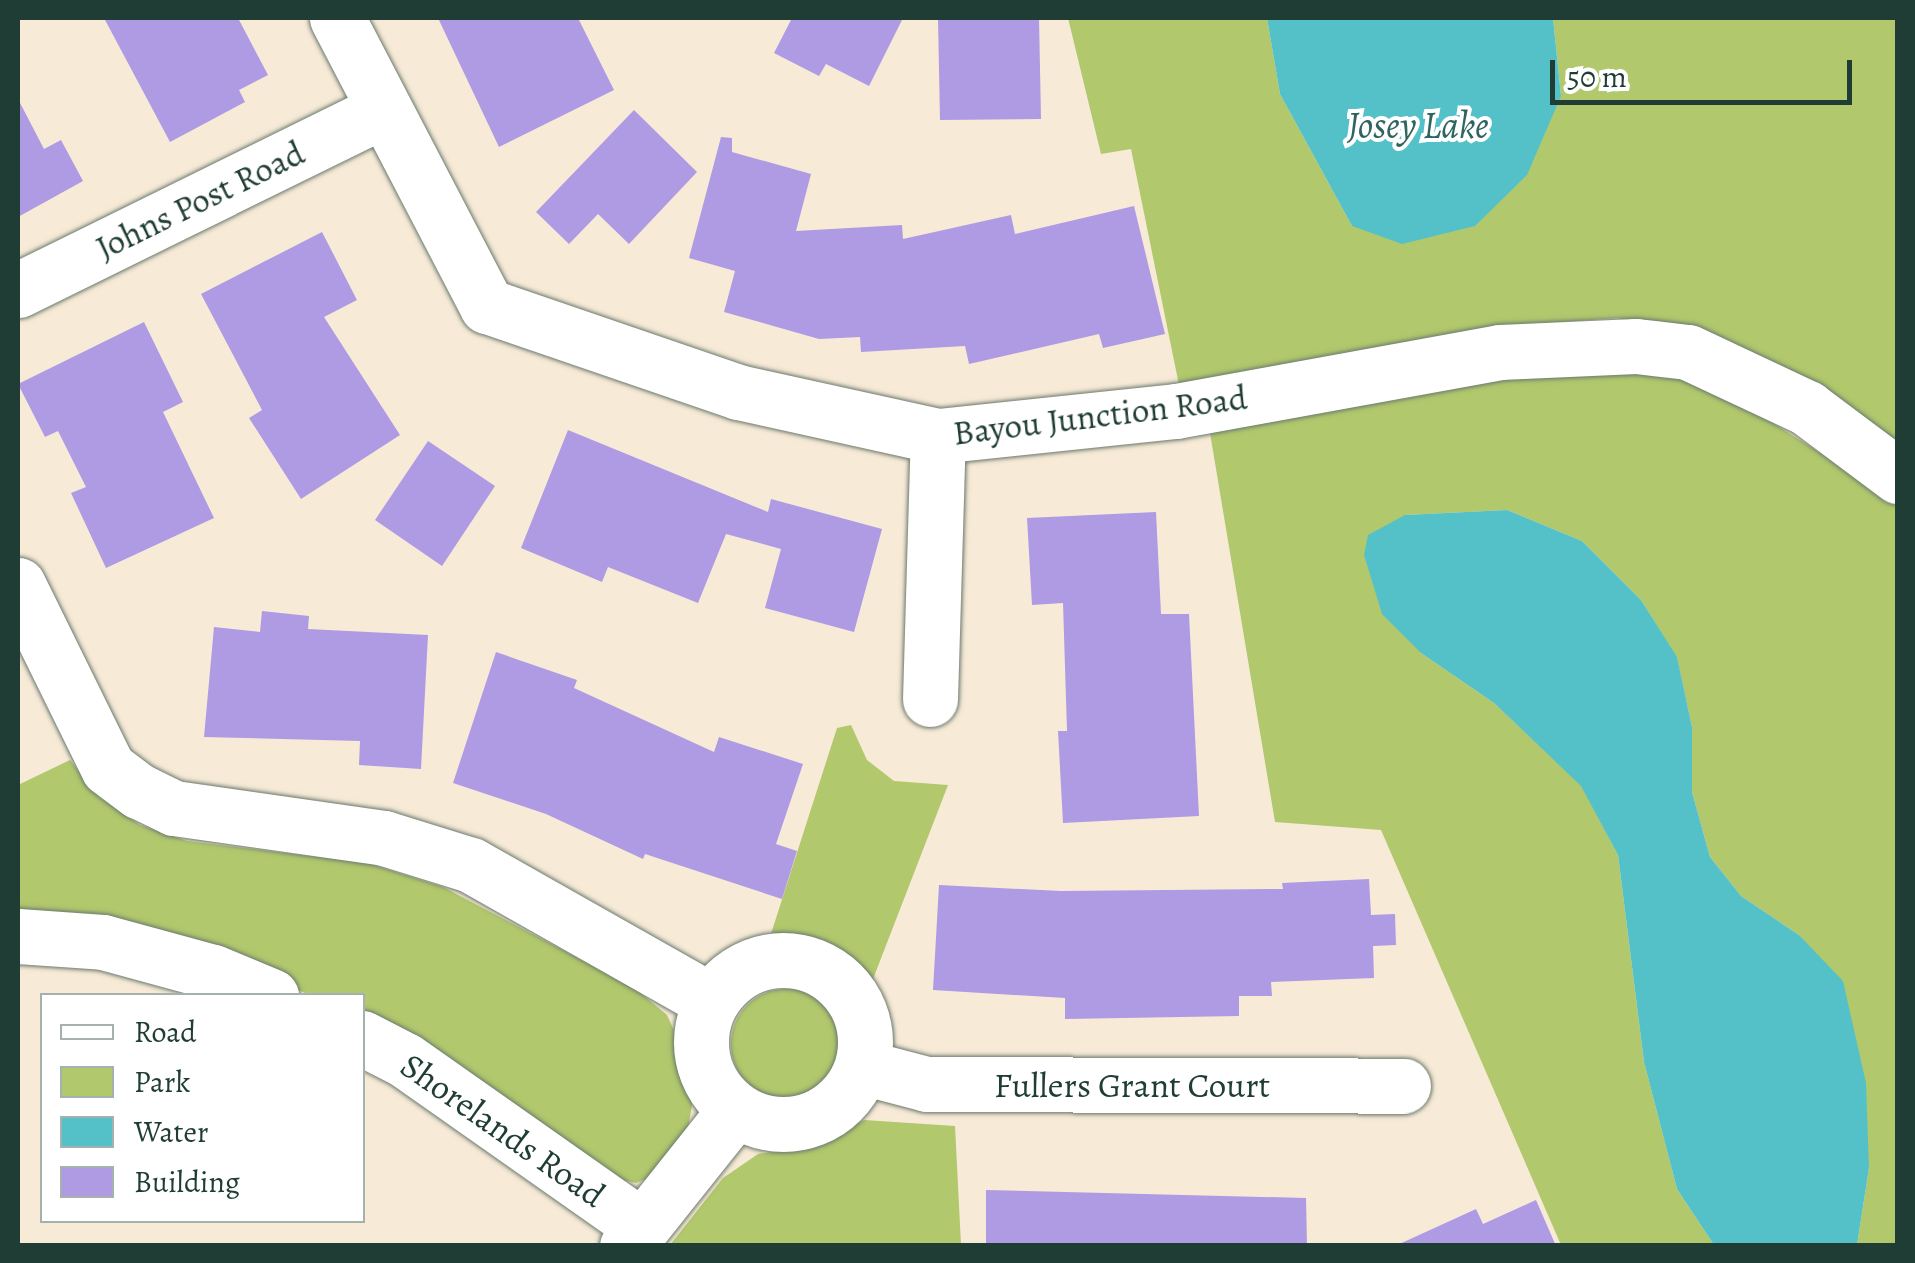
<!DOCTYPE html>
<style>
body{margin:0}
#map{position:relative;width:1915px;height:1263px;overflow:hidden;background:#f7ead7;font-family:Alegreya,serif}
div>[style]{position:absolute}
.green>*{inset:0;background:#b1c86d}
.round{border-radius:50%}
.water>*{inset:0;background:#54c1c9}
.building>*{inset:0;background:#af9ae4}
.roads{filter:drop-shadow(0 0 2px #6b7a6d) drop-shadow(0 0 2px #6b7a6d)}
.minor>*{height:55px;margin:-27.5px;padding:0 27.5px;transform-origin:27.5px;border-radius:27.5px;background:#fff}
.minor>.ring{margin:-27.5px;padding:0;box-sizing:content-box;background:none;border:55px solid #fff;border-radius:50%}
span{translate:-50% -50%;white-space:nowrap;text-align:center;line-height:1.15;-webkit-text-stroke:8px #fff;paint-order:stroke}
.street-label{font-size:35px;color:#1f3d34}
.water-label{font-size:38px;color:#2f6561;font-style:italic}
.frame{position:absolute;inset:0;border:20px solid #1f3d34;pointer-events:none}
.legend{position:absolute;left:40px;top:993px;width:325px;height:230px;box-sizing:border-box;background:#fff;border:2px solid #a5b1ae;margin:0;padding:12px 18px;list-style:none;font-size:30px;color:#1f3d34}
.legend li{display:flex;align-items:center;gap:20px;height:50px}
.legend b{width:50px;border:2px solid #a5b1ae}
.scale{position:absolute;left:1550px;top:60px;width:302px;height:45px;box-sizing:border-box;border:5px solid #1f3d34;border-top:0;padding-left:12px;font-size:30px;line-height:35px;white-space:nowrap;color:#1f3d34;-webkit-text-stroke:8px #fff;paint-order:stroke}
</style>
<div id="map">
<div class="green">
<i style="clip-path:polygon(1068px 18px,1267px 18px,1280px 94px,1352px 226px,1561px 96px,1553px 18px,1897px 18px,1897px 441px,1859px 416px,1662px 327px,1617px 318px,1549px 323px,1180px 390px,1131px 149px,1101px 154px)"></i>
<i style="clip-path:polygon(1611px 370px,1678px 378px,1760px 415px,1897px 501px,1897px 1245px,1857px 1245px,1869px 1168px,1799px 935px,1741px 896px,1710px 857px,1692px 792px,1692px 727px,1677px 658px,1641px 600px,1582px 541px,1507px 510px,1405px 515px,1421px 653px,1494px 703px,1582px 786px,1618px 855px,1644px 1062px,1677px 1189px,1714px 1245px,1561px 1245px,1381px 830px,1275px 822px,1210px 433px,1540px 372px)"></i>
<i style="clip-path:polygon(851px 725px,867px 760px,894px 781px,948px 785px,868px 992px,828px 952px,769px 940px,837px 728px)"></i>
<i style="clip-path:polygon(70px 760px,99px 797px,140px 825px,187px 841px,367px 863px,443px 887px,633px 987px,667px 1015px,681px 1046px,693px 1100px,688px 1128px,656px 1175px,636px 1183px,608px 1177px,363px 1018px,362px 996px,310px 995px,233px 963px,18px 922px,18px 785px)"></i>
<i class="round" style="left:731px;top:989px;width:110px;height:110px"></i>
<i style="clip-path:polygon(864px 1120px,955px 1126px,961px 1245px,670px 1245px,723px 1178px,758px 1154px,817px 1145px)"></i>
</div>
<div class="water">
<i style="clip-path:polygon(1267px 18px,1553px 18px,1561px 96px,1527px 175px,1475px 226px,1402px 244px,1352px 226px,1280px 94px)"></i>
<i style="clip-path:polygon(1507px 510px,1582px 541px,1641px 600px,1677px 657px,1692px 727px,1692px 792px,1710px 857px,1741px 896px,1799px 935px,1843px 981px,1866px 1083px,1869px 1168px,1857px 1245px,1714px 1245px,1677px 1189px,1644px 1062px,1618px 855px,1581px 786px,1494px 703px,1421px 653px,1382px 614px,1364px 555px,1368px 535px,1405px 515px)"></i>
</div>
<div class="building">
<i style="clip-path:polygon(104px 18px,238px 18px,268px 75px,239px 90px,245px 102px,170px 142px)"></i>
<i style="clip-path:polygon(438px 18px,578px 18px,614px 90px,499px 147px)"></i>
<i style="clip-path:polygon(792px 18px,903px 18px,869px 86px,826px 64px,819px 76px,774px 53px)"></i>
<i style="clip-path:polygon(938px 18px,1039px 18px,1041px 119px,940px 120px)"></i>
<i style="clip-path:polygon(18px 99px,44px 149px,61px 140px,83px 181px,18px 217px)"></i>
<i style="clip-path:polygon(634px 110px,697px 172px,629px 244px,598px 214px,569px 244px,536px 212px)"></i>
<i style="clip-path:polygon(721px 137px,732px 138px,732px 152px,811px 174px,796px 231px,902px 225px,903px 239px,1011px 215px,1015px 234px,1134px 206px,1165px 334px,1103px 348px,1099px 334px,969px 364px,965px 346px,861px 352px,860px 337px,819px 339px,724px 312px,735px 271px,689px 258px)"></i>
<i style="clip-path:polygon(322px 232px,357px 300px,324px 317px,400px 435px,301px 499px,249px 418px,262px 410px,201px 294px)"></i>
<i style="clip-path:polygon(144px 322px,183px 402px,163px 412px,214px 518px,106px 568px,71px 493px,86px 487px,58px 431px,45px 437px,18px 384px)"></i>
<i style="clip-path:polygon(568px 430px,768px 512px,771px 499px,882px 529px,854px 632px,765px 608px,781px 549px,726px 534px,698px 603px,608px 567px,602px 582px,521px 548px)"></i>
<i style="clip-path:polygon(428px 441px,495px 486px,442px 566px,375px 520px)"></i>
<i style="clip-path:polygon(1156px 512px,1161px 614px,1189px 614px,1199px 816px,1063px 823px,1058px 731px,1067px 731px,1063px 603px,1032px 605px,1027px 518px)"></i>
<i style="clip-path:polygon(262px 611px,309px 616px,308px 629px,428px 635px,421px 769px,359px 765px,360px 741px,204px 737px,214px 627px,260px 632px)"></i>
<i style="clip-path:polygon(496px 652px,577px 680px,574px 688px,714px 752px,719px 737px,803px 764px,776px 844px,797px 851px,782px 899px,645px 854px,643px 859px,546px 814px,453px 783px)"></i>
<i style="clip-path:polygon(1369px 879px,1371px 915px,1395px 914px,1396px 945px,1373px 946px,1374px 978px,1271px 982px,1272px 996px,1239px 996px,1239px 1016px,1065px 1019px,1065px 998px,933px 990px,939px 885px,1061px 891px,1283px 889px,1282px 883px)"></i>
<i style="clip-path:polygon(986px 1190px,1306px 1198px,1307px 1246px,986px 1246px)"></i>
<i style="clip-path:polygon(1536px 1200px,1556px 1246px,1395px 1246px,1476px 1209px,1483px 1224px)"></i>
</div>
<div class="roads">
<div class="minor">
<i style="left:337px;top:18px;width:325px;rotate:62.5deg"></i>
<i style="left:487px;top:306px;width:265px;rotate:18.9deg"></i>
<i style="left:738px;top:392px;width:205px;rotate:12.4deg"></i>
<i style="left:938px;top:436px;width:239px;rotate:-6deg"></i>
<i style="left:1176px;top:411px;width:329px;rotate:-10.3deg"></i>
<i style="left:1500px;top:352px;width:136px;rotate:-2.5deg"></i>
<i style="left:1636px;top:346px;width:52px;rotate:6.6deg"></i>
<i style="left:1688px;top:352px;width:132px;rotate:25.2deg"></i>
<i style="left:1807px;top:408px;width:114px;rotate:36.8deg"></i>
<i style="left:18px;top:290px;width:406px;rotate:-26.2deg"></i>
<i style="left:18px;top:585px;width:204px;rotate:63.8deg"></i>
<i style="left:108px;top:768px;width:39px;rotate:37deg"></i>
<i style="left:139px;top:791px;width:39px;rotate:26deg"></i>
<i style="left:174px;top:808px;width:212px;rotate:8.1deg"></i>
<i style="left:384px;top:838px;width:91px;rotate:17.2deg"></i>
<i style="left:471px;top:865px;width:276px;rotate:29.5deg"></i>
<i style="left:930px;top:699px;width:263px;rotate:-88.3deg"></i>
<i style="left:18px;top:936px;width:85px;rotate:4deg"></i>
<i style="left:103px;top:942px;width:114px;rotate:15.3deg"></i>
<i style="left:213px;top:972px;width:63px;rotate:22.5deg"></i>
<i class="ring" style="left:701px;top:960px;width:109px;height:109px"></i>
<i style="left:362px;top:1038px;width:48px;rotate:27.1deg"></i>
<i style="left:405px;top:1060px;width:289px;rotate:35.1deg"></i>
<i style="left:862px;top:1067px;width:67px;rotate:14.7deg"></i>
<i style="left:927px;top:1084px;width:476px;rotate:0.2deg"></i>
<i style="left:627px;top:1246px;width:174px;rotate:-51.5deg"></i>
</div>
</div>
<div class="street-label">
<span style="left:200px;top:200px;rotate:-26deg">Johns Post Road</span>
<span style="left:1100px;top:415px;rotate:-7deg">Bayou Junction Road</span>
<span style="left:1132px;top:1085px">Fullers Grant Court</span>
<span style="left:503px;top:1130px;rotate:35deg">Shorelands Road</span>
</div>
<div class="water-label">
<span style="left:1418px;top:126px">Josey Lake</span>
</div>
<div class="frame"></div>
<ul class="legend">
<li><b style="height:12px;background:#fff"></b>Road</li>
<li><b style="height:28px;background:#b1c86d"></b>Park</li>
<li><b style="height:28px;background:#54c1c9"></b>Water</li>
<li><b style="height:28px;background:#af9ae4"></b>Building</li>
</ul>
<div class="scale">50 m</div>
</div>
